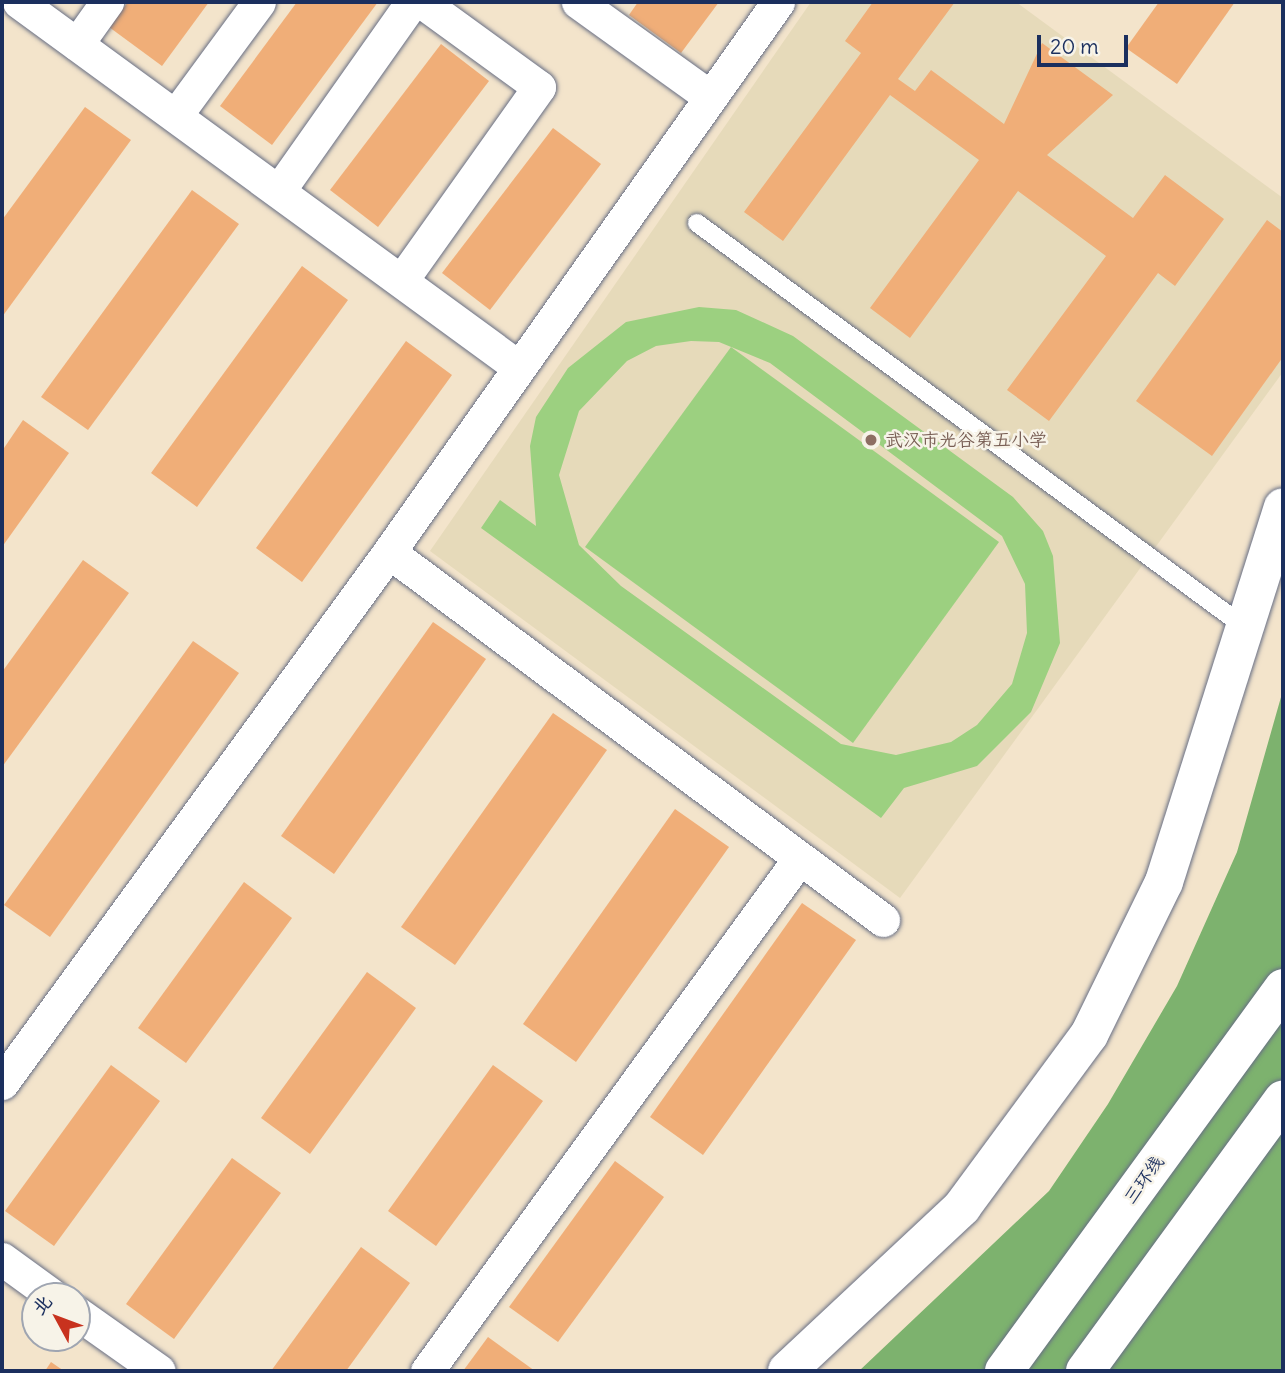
<!DOCTYPE html>
<meta charset="utf-8">
<style>
body{margin:0}
#map{position:relative;width:1285px;height:1373px;overflow:hidden;background:#f3e4cb;font-family:Delius,"LXGW WenKai TC",sans-serif}
div>[style]{position:absolute}
.built>*{inset:0;background:#e6daba}
.green>*{inset:0;background:#9cd080}
.forest>*{inset:0;background:#7db26e}
.building>*{inset:0;background:#f0ae78}
.roads{filter:drop-shadow(0 0 2px #676e84) drop-shadow(0 0 2px #676e84)}
.lane>*{height:18px;margin:-9px;padding:0 9px;transform-origin:9px;border-radius:9px;background:#fff}
.street>*{height:33px;margin:-16.5px;padding:0 16.5px;transform-origin:16.5px;border-radius:16.5px;background:#fff}
.secondary>*{height:38px;margin:-19px;padding:0 19px;transform-origin:19px;border-radius:19px;background:#fff}
.highway>*{height:38px;margin:-19px;padding:0 19px;transform-origin:19px;border-radius:19px;background:#fff}
.dots>*{width:19px;height:19px;translate:-50% -50%;box-sizing:border-box;border:4px solid #f7f3e8;border-radius:50%}
span{translate:-50% -50%;white-space:nowrap;text-align:center;line-height:1.15;-webkit-text-stroke:5px #f7f3e8;paint-order:stroke}
.education-label{font-size:18px;color:#785e54}
.left{translate:0 -50%;text-align:left}
.street-label{font-size:18px;color:#1b2f5e}
.frame{position:absolute;inset:0;border:4px solid #1b2f5e;pointer-events:none}
.north{position:absolute;left:21px;top:1282px;width:70px;height:70px;box-sizing:border-box;background:#f7f3e8;border:2px solid #9fa5b1;border-radius:50%;rotate:311deg;font-size:19px;font-weight:700;line-height:28px;text-align:center;color:#1b2f5e}
.north::after{content:'';display:block;margin:auto;width:24px;height:32px;background:#c8321e;clip-path:polygon(50% 0,100% 100%,50% 72%,0 100%)}
.scale{position:absolute;left:1037px;top:35px;width:91px;height:32px;box-sizing:border-box;border:4px solid #1b2f5e;border-top:0;padding-left:9px;font-size:21px;line-height:24px;white-space:nowrap;color:#1b2f5e;-webkit-text-stroke:5px #f7f3e8;paint-order:stroke}
</style>
<div id="map">
<div class="built">
<i style="clip-path:polygon(811px 2px,1016px 2px,1283px 198px,1283px 372px,900px 898px,430px 551px)"></i>
</div>
<div class="green">
<i style="clip-path:polygon(evenodd,699px 307px,736px 310px,793px 336px,1013px 497px,1043px 531px,1053px 556px,1060px 643px,1031px 712px,977px 766px,904px 788px,881px 818px,481px 528px,500px 500px,536px 526px,530px 446px,536px 417px,568px 368px,626px 322px,699px 307px,691px 341px,719px 342px,770px 363px,1002px 536px,1025px 584px,1027px 633px,1012px 684px,977px 725px,951px 742px,896px 755px,841px 744px,621px 586px,579px 545px,559px 475px,579px 411px,627px 361px,656px 346px,691px 341px)"></i>
<i style="clip-path:polygon(731px 347px,999px 542px,853px 743px,585px 547px)"></i>
</div>
<div class="forest">
<i style="clip-path:polygon(1283px 690px,1283px 1371px,859px 1371px,1049px 1191px,1108px 1104px,1177px 986px,1237px 852px)"></i>
</div>
<div class="building">
<i style="clip-path:polygon(128px 2px,209px 2px,162px 66px,109px 27px)"></i>
<i style="clip-path:polygon(297px 2px,378px 2px,272px 145px,220px 106px)"></i>
<i style="clip-path:polygon(638px 2px,719px 2px,681px 53px,629px 15px)"></i>
<i style="clip-path:polygon(873px 2px,955px 2px,898px 79px,915px 91px,931px 70px,1004px 124px,1042px 43px,1113px 95px,1047px 155px,1133px 218px,1165px 175px,1224px 219px,1175px 286px,1158px 273px,1049px 421px,1007px 390px,1106px 256px,1018px 191px,910px 338px,870px 308px,979px 160px,890px 95px,783px 241px,744px 212px,861px 53px,845px 41px)"></i>
<i style="clip-path:polygon(1159px 2px,1235px 2px,1177px 84px,1126px 48px)"></i>
<i style="clip-path:polygon(441px 44px,489px 81px,378px 227px,330px 190px)"></i>
<i style="clip-path:polygon(85px 107px,131px 140px,2px 317px,2px 220px)"></i>
<i style="clip-path:polygon(553px 128px,601px 164px,490px 310px,442px 273px)"></i>
<i style="clip-path:polygon(192px 190px,239px 224px,88px 430px,41px 397px)"></i>
<i style="clip-path:polygon(1267px 220px,1283px 232px,1283px 357px,1212px 456px,1136px 401px)"></i>
<i style="clip-path:polygon(302px 266px,348px 300px,197px 507px,151px 473px)"></i>
<i style="clip-path:polygon(406px 341px,452px 375px,302px 582px,256px 548px)"></i>
<i style="clip-path:polygon(23px 420px,69px 453px,2px 547px,2px 451px)"></i>
<i style="clip-path:polygon(83px 560px,129px 593px,2px 767px,2px 672px)"></i>
<i style="clip-path:polygon(433px 622px,486px 659px,334px 874px,281px 836px)"></i>
<i style="clip-path:polygon(193px 641px,239px 673px,50px 937px,4px 905px)"></i>
<i style="clip-path:polygon(553px 713px,607px 750px,455px 965px,401px 927px)"></i>
<i style="clip-path:polygon(675px 809px,729px 847px,576px 1062px,523px 1024px)"></i>
<i style="clip-path:polygon(244px 882px,292px 918px,186px 1063px,138px 1028px)"></i>
<i style="clip-path:polygon(802px 903px,856px 940px,703px 1155px,650px 1117px)"></i>
<i style="clip-path:polygon(367px 972px,416px 1008px,310px 1154px,261px 1118px)"></i>
<i style="clip-path:polygon(111px 1065px,160px 1101px,54px 1246px,5px 1211px)"></i>
<i style="clip-path:polygon(493px 1065px,543px 1101px,436px 1246px,388px 1211px)"></i>
<i style="clip-path:polygon(232px 1158px,281px 1193px,174px 1339px,126px 1304px)"></i>
<i style="clip-path:polygon(615px 1161px,664px 1197px,558px 1342px,509px 1307px)"></i>
<i style="clip-path:polygon(361px 1247px,410px 1283px,346px 1371px,271px 1371px)"></i>
<i style="clip-path:polygon(488px 1337px,535px 1371px,463px 1371px)"></i>
<i style="clip-path:polygon(51px 1362px,64px 1371px,45px 1371px)"></i>
</div>
<div class="roads">
<div class="lane">
<i style="left:697px;top:223px;width:682px;rotate:36.42deg"></i>
</div>
<div class="street">
<i style="left:19px;top:2px;width:617px;rotate:36.16deg"></i>
<i style="left:578px;top:2px;width:163px;rotate:35.7deg"></i>
<i style="left:77px;top:44px;width:52px;rotate:-54.5deg"></i>
<i style="left:176px;top:115px;width:140px;rotate:-53.7deg"></i>
<i style="left:280px;top:189px;width:229px;rotate:-54.8deg"></i>
<i style="left:404px;top:277px;width:233px;rotate:-54.6deg"></i>
<i style="left:539px;top:87px;width:145px;rotate:-144deg"></i>
<i style="left:389px;top:552px;width:616px;rotate:36.68deg"></i>
<i style="left:2px;top:1083px;width:657px;rotate:-53.91deg"></i>
<i style="left:389px;top:552px;width:674px;rotate:-54.73deg"></i>
<i style="left:2px;top:1259px;width:63px;rotate:36deg"></i>
<i style="left:77px;top:1313px;width:100px;rotate:35.3deg"></i>
<i style="left:427px;top:1371px;width:633px;rotate:-54deg"></i>
</div>
<div class="secondary">
<i style="left:787px;top:1371px;width:240px;rotate:-43.1deg"></i>
<i style="left:962px;top:1207px;width:214px;rotate:-53.6deg"></i>
<i style="left:1089px;top:1035px;width:170px;rotate:-63.9deg"></i>
<i style="left:1164px;top:882px;width:393px;rotate:-72.4deg"></i>
</div>
<div class="highway">
<i style="left:1004px;top:1371px;width:474px;rotate:-53.9deg"></i>
<i style="left:1085px;top:1371px;width:336px;rotate:-53.9deg"></i>
</div>
</div>
<div class="dots">
<i style="left:871px;top:440px;background:#8d6e63"></i>
</div>
<div class="education-label">
<span class="left" style="left:885px;top:440px">武汉市光谷第五小学</span>
</div>
<div class="street-label">
<span style="left:1144px;top:1180px;rotate:-54deg">三环线</span>
</div>
<div class="frame"></div>
<div class="north">北</div>
<div class="scale">20 m</div>
</div>
